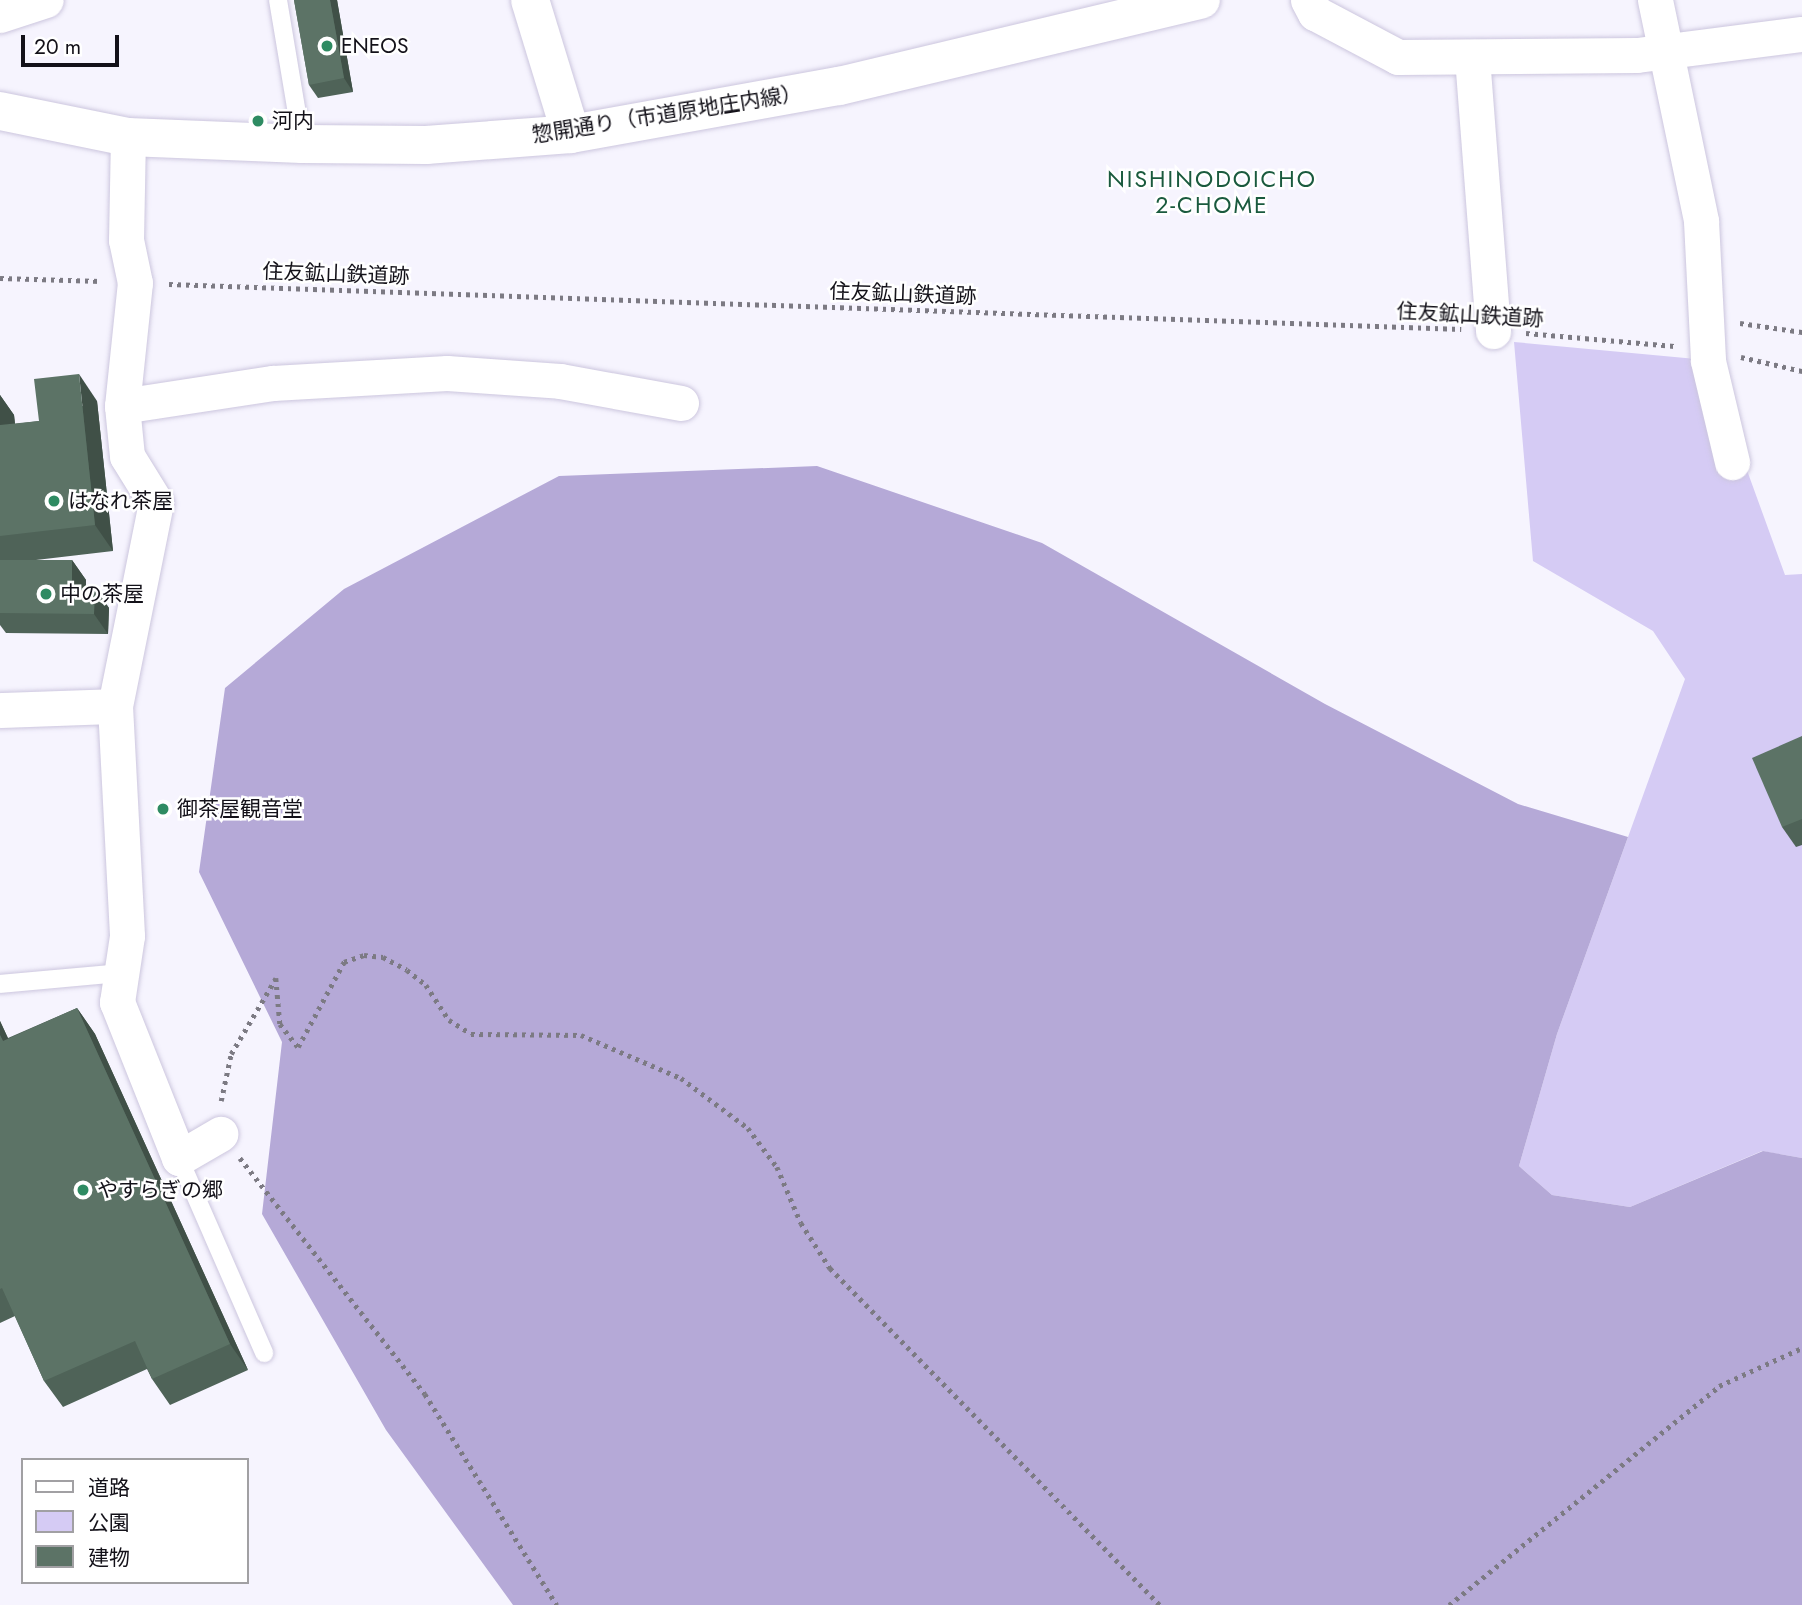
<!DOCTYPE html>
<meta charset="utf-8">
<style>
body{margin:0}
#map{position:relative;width:1802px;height:1605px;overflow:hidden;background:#f6f4fe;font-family:Jost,"Noto Sans JP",sans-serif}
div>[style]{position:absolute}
.green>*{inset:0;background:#d5cbf4}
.forest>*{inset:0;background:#b5a9d7}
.path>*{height:4.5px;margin-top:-2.25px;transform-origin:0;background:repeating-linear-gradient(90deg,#7c7a83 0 3.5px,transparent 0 8.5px)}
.roads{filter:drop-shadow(0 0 2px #ccc6de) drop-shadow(0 0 2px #ccc6de)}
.service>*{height:18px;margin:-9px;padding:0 9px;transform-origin:9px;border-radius:9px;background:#fff}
.minor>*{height:35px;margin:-17.5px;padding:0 17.5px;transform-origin:17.5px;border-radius:17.5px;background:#fff}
.tertiary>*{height:38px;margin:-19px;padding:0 19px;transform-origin:19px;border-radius:19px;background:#fff}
.wall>*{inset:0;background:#4f6358}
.shaded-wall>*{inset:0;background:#405047}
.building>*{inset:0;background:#5c7366}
.dots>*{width:19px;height:19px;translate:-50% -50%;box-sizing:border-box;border:4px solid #fff;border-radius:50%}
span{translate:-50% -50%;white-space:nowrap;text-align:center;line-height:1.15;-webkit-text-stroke:5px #fff;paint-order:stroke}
.poi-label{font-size:21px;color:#131119}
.left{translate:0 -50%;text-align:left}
.street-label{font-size:21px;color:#131119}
.neighbourhood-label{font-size:23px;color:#1a5a3e;letter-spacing:2px}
.legend{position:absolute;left:21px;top:1458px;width:228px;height:126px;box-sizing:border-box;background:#fff;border:2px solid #a1a0a3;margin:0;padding:9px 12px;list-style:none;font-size:21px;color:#131119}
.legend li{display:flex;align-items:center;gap:14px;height:35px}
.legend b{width:35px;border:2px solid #a1a0a3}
.scale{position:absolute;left:21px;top:35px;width:98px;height:32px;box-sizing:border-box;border:4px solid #131119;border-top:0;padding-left:9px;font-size:21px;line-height:24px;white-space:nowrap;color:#131119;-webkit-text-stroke:5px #fff;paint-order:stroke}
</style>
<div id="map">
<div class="green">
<i style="clip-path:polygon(1514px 342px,1696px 359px,1744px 462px,1785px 575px,1802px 574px,1802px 1158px,1762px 1151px,1630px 1207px,1552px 1195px,1519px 1166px,1557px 1034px,1685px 679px,1653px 631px,1533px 561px)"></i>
</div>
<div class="forest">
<i style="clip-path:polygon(817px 466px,1042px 543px,1325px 704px,1518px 804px,1628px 837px,1557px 1034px,1519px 1166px,1552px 1195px,1630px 1207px,1763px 1151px,1802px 1158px,1802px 1605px,513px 1605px,386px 1430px,262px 1214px,282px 1042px,199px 872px,225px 688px,344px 589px,559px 476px)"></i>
</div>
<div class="path">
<i style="left:0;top:278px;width:101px;rotate:1.7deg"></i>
<i style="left:169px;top:284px;width:1293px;rotate:1.99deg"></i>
<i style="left:1740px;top:323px;width:63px;rotate:8.3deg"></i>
<i style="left:1526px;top:333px;width:149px;rotate:5deg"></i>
<i style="left:1741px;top:357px;width:63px;rotate:12.9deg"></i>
<i style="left:221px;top:1101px;width:48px;rotate:-78deg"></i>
<i style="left:231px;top:1054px;width:88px;rotate:-59.4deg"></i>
<i style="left:276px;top:978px;width:46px;rotate:85deg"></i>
<i style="left:280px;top:1024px;width:29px;rotate:52deg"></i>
<i style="left:298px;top:1047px;width:97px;rotate:-61.6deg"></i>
<i style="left:344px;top:962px;width:21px;rotate:-19deg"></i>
<i style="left:364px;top:955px;width:19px;rotate:6deg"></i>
<i style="left:383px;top:957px;width:27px;rotate:28deg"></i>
<i style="left:407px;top:970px;width:24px;rotate:38deg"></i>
<i style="left:426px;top:985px;width:42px;rotate:56.7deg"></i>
<i style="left:449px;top:1020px;width:26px;rotate:32deg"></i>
<i style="left:471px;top:1034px;width:110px;rotate:0.5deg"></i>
<i style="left:581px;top:1035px;width:109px;rotate:23.3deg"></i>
<i style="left:681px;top:1078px;width:84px;rotate:36.7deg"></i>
<i style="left:748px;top:1128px;width:49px;rotate:53.4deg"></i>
<i style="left:777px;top:1167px;width:61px;rotate:66.8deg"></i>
<i style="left:801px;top:1223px;width:54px;rotate:57.2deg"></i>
<i style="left:830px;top:1268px;width:472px;rotate:45.6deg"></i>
<i style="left:240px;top:1158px;width:300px;rotate:51.9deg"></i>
<i style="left:425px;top:1394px;width:249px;rotate:58deg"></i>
<i style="left:1449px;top:1605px;width:348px;rotate:-39deg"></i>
<i style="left:1719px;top:1386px;width:91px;rotate:-24.6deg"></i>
</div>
<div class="roads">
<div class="service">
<i style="left:278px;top:0;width:146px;rotate:80.5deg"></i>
<i style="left:0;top:984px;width:122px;rotate:-5.2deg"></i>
<i style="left:179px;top:1158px;width:213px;rotate:66.4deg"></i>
</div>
<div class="minor">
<i style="left:1308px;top:0;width:15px;rotate:62deg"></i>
<i style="left:1315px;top:13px;width:94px;rotate:27.9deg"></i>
<i style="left:1398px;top:57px;width:239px;rotate:-0.5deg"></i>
<i style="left:1637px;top:55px;width:166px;rotate:-7.3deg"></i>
<i style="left:1655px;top:0;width:226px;rotate:78.2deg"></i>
<i style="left:1701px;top:221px;width:140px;rotate:87.1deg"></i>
<i style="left:1708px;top:361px;width:104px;rotate:76.6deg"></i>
<i style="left:0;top:15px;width:48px;rotate:-18.1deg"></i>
<i style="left:1472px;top:57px;width:275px;rotate:85.6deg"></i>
<i style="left:122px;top:406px;width:153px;rotate:-8.7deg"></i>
<i style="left:273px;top:383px;width:174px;rotate:-3.3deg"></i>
<i style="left:447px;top:373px;width:113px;rotate:4deg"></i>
<i style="left:560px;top:381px;width:123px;rotate:10.3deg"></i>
<i style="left:115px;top:706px;width:207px;rotate:-78.6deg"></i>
<i style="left:156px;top:503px;width:55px;rotate:-121.7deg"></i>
<i style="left:127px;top:456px;width:50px;rotate:-95.7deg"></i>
<i style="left:122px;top:406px;width:124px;rotate:-84deg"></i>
<i style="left:135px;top:283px;width:44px;rotate:-101.8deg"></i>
<i style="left:126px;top:240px;width:103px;rotate:-88.9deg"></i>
<i style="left:0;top:710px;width:115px;rotate:-2deg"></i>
<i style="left:115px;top:706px;width:230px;rotate:87deg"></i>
<i style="left:127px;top:936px;width:67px;rotate:98.6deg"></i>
<i style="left:117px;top:1002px;width:168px;rotate:68.3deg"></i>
<i style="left:179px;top:1158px;width:48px;rotate:-30.3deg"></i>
</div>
<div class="tertiary">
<i style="left:530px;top:0;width:140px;rotate:73deg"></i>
<i style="left:0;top:111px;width:131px;rotate:11.5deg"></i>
<i style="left:128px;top:137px;width:174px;rotate:2.3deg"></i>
<i style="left:302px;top:144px;width:124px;rotate:0.5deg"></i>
<i style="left:426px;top:145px;width:145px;rotate:-4.3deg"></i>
<i style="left:571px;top:134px;width:272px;rotate:-10.2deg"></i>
<i style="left:839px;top:86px;width:372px;rotate:-13.4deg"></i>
</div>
</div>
<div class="wall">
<i style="clip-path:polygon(294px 0,337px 0,353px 92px,318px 98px,309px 85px)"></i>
<i style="clip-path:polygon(0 395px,14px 415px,15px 424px,39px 421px,97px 401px,113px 551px,36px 560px,72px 560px,86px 580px,86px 588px,95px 588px,109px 608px,108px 634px,6px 633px,0 625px)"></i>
<i style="clip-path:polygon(1802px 736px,1802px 845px,1796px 847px,1782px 827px)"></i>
<i style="clip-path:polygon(77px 1008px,95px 1034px,248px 1370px,170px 1405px,152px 1379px,147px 1369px,63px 1407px,44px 1381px,15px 1316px,0 1323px,0 1021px,8px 1038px)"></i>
</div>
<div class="shaded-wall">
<i style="clip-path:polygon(330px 0,337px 0,353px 92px,344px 78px)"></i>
<i style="clip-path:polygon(79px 374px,97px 401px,113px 551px,95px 525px)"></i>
<i style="clip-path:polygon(0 395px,14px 415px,18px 451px,0 426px)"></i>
<i style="clip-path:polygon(72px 560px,86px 580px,86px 608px,72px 588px)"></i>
<i style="clip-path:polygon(95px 588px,109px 608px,108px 634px,94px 614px)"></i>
<i style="clip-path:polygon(77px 1008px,95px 1034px,248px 1370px,230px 1344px)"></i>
<i style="clip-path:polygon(0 1021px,21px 1067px,3px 1041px,0 1035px)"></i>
</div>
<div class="building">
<i style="clip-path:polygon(294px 0,330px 0,344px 78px,309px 85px)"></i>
<i style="clip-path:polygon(79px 374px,95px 525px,0 536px,0 425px,39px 421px,34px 379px)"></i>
<i style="clip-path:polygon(0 560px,72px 560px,72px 588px,95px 588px,94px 614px,0 613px)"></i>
<i style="clip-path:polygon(1802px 736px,1802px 819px,1782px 827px,1752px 758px)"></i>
<i style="clip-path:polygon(77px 1008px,230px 1344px,152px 1379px,135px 1341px,44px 1381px,2px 1288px,0 1289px,0 1035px,3px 1041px)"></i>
</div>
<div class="dots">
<i style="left:327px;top:46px;background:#2e8b62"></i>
<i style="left:258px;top:121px;background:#2e8b62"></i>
<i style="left:54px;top:501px;background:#2e8b62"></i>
<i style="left:46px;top:594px;background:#2e8b62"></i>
<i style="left:163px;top:809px;background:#2e8b62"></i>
<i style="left:83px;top:1190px;background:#2e8b62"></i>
</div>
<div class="poi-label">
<span class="left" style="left:341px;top:46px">ENEOS</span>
<span class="left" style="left:272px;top:121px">河内</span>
<span class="left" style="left:68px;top:501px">はなれ茶屋</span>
<span class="left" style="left:60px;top:594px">中の茶屋</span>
<span class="left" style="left:177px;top:809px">御茶屋観音堂</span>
<span class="left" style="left:97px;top:1190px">やすらぎの郷</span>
</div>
<div class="street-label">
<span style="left:667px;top:114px;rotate:-9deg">惣開通り（市道原地庄内線）</span>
<span style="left:336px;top:274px;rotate:2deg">住友鉱山鉄道跡</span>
<span style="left:903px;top:294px;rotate:2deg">住友鉱山鉄道跡</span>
<span style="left:1470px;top:315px;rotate:3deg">住友鉱山鉄道跡</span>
</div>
<div class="neighbourhood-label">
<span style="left:1212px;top:192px">NISHINODOICHO<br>2-CHOME</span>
</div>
<ul class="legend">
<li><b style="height:9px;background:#fff"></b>道路</li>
<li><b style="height:19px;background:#d5cbf4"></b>公園</li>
<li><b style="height:19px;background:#5c7366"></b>建物</li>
</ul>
<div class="scale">20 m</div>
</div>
